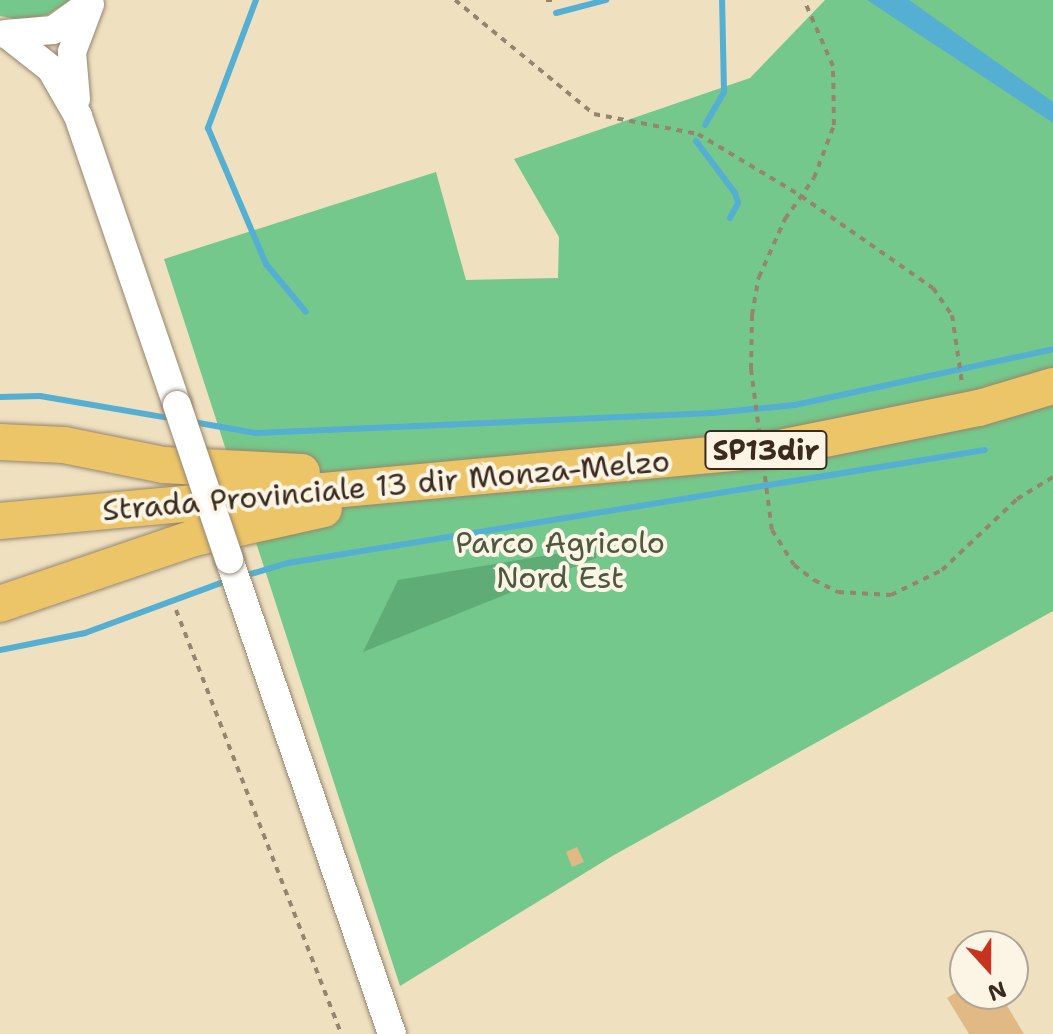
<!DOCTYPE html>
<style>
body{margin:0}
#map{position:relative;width:1053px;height:1034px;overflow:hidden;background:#efe0c0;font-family:"Shantell Sans",sans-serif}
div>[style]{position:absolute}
.green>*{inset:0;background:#75c88b}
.forest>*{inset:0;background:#60ac77}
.water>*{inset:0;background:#54afd2}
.stream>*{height:6px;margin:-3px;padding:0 3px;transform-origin:3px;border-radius:3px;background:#54afd2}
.building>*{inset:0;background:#e0b985}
.path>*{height:4px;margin-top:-2px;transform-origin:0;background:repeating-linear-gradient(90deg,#95856f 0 6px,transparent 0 12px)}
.roads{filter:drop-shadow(0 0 2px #95856f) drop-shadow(0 0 2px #95856f)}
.minor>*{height:28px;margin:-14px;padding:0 14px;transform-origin:14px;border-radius:14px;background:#fff}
.major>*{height:36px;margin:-18px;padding:0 18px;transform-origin:18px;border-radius:18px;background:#edc569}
.path-bridge>*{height:4px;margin-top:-2px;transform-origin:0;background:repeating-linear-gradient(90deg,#95856f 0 6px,transparent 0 12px)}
.bridges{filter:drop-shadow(0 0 2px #95856f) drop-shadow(0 0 2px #95856f)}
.minor-bridge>*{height:28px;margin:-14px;padding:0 14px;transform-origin:14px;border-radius:14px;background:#fff}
span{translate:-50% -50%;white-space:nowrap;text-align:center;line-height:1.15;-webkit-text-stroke:8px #fcf5e5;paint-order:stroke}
.shield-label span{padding:2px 6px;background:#fcf5e5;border:2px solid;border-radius:6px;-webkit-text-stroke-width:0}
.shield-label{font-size:28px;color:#3b2a1e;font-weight:700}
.street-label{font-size:30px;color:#3b2a1e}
.park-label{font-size:30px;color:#4c593f}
.north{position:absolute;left:949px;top:930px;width:80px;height:80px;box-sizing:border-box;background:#fcf5e5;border:2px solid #afa495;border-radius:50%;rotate:159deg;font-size:22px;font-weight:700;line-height:32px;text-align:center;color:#3b2a1e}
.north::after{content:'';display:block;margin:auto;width:28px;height:36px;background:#c8321e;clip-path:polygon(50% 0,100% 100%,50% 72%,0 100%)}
</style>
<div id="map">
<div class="green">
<i style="clip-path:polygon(0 0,70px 0,47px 15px,21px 20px,0 16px)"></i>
<i style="clip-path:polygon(825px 0,1053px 0,1053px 611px,614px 855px,400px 986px,164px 259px,436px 172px,466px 280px,558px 278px,559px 237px,514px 159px,750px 78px)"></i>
</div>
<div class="forest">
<i style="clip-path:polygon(597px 547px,596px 558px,363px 652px,398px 580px)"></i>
</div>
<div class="water">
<i style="clip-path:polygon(867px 0,909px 0,1053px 102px,1053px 123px)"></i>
</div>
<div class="stream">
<i style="left:256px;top:0;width:137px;rotate:110.6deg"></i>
<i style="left:208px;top:128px;width:148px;rotate:66.9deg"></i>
<i style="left:266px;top:264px;width:62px;rotate:50.2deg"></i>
<i style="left:556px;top:13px;width:52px;rotate:-14.6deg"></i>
<i style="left:705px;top:125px;width:38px;rotate:-60deg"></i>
<i style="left:724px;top:92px;width:92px;rotate:-91.2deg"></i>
<i style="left:696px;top:141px;width:65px;rotate:53.1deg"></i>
<i style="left:735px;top:193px;width:10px;rotate:73deg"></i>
<i style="left:738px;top:203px;width:17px;rotate:118deg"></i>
<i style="left:0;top:397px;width:40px;rotate:-1.4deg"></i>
<i style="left:40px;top:396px;width:136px;rotate:9.7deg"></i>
<i style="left:193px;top:422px;width:64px;rotate:9.9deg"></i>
<i style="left:256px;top:433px;width:456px;rotate:-2.5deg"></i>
<i style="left:712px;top:413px;width:83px;rotate:-5.5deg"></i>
<i style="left:795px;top:405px;width:264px;rotate:-12.2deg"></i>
<i style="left:244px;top:576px;width:46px;rotate:-16.5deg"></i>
<i style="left:288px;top:563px;width:706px;rotate:-9.21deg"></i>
<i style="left:0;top:650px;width:87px;rotate:-11.3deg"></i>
<i style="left:85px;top:633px;width:153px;rotate:-20.2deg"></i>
</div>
<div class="building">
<i style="clip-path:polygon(577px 847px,584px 862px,572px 867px,566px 852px)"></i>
<i style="clip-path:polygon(965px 987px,965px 994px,1000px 994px,1024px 1034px,969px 1034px,947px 998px)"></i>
</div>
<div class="path">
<i style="left:455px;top:0;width:180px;rotate:39.4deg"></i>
<i style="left:594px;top:114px;width:106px;rotate:10.9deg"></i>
<i style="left:698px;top:134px;width:120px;rotate:31deg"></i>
<i style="left:801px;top:196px;width:161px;rotate:34.9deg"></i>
<i style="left:933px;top:288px;width:33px;rotate:55deg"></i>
<i style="left:952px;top:315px;width:69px;rotate:81.6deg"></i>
<i style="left:546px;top:0;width:12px"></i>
<i style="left:751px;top:369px;width:54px;rotate:-88.9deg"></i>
<i style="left:752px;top:315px;width:39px;rotate:-80deg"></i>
<i style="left:759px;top:277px;width:64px;rotate:-65.9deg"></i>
<i style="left:785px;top:219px;width:50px;rotate:-54.7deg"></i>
<i style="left:814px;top:178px;width:57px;rotate:-69.3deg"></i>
<i style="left:834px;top:125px;width:59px;rotate:-91deg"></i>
<i style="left:833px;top:66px;width:72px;rotate:-113.7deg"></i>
<i style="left:772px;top:530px;width:41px;rotate:57.8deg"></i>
<i style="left:794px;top:565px;width:25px;rotate:37deg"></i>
<i style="left:814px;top:580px;width:27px;rotate:27deg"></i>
<i style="left:838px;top:592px;width:53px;rotate:3.2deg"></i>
<i style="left:891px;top:595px;width:57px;rotate:-26.1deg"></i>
<i style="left:942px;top:570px;width:103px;rotate:-43.4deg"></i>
<i style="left:1017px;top:499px;width:42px;rotate:-31.4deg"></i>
<i style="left:176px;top:610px;width:455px;rotate:68.7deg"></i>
</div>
<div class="roads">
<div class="minor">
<i style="left:5px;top:34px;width:48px;rotate:-4.8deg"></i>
<i style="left:53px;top:30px;width:44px;rotate:-35.8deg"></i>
<i style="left:8px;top:35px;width:55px;rotate:38.3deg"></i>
<i style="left:51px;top:69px;width:54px;rotate:60.1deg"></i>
<i style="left:78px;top:116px;width:305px;rotate:71.1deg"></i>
<i style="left:76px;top:99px;width:47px;rotate:-94.9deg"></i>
<i style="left:72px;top:52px;width:51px;rotate:-69.4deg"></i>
<i style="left:229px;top:559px;width:502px;rotate:71.06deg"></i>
</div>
<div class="major">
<i style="left:0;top:442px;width:64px;rotate:2.7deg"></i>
<i style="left:64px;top:445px;width:101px;rotate:11.4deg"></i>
<i style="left:163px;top:465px;width:139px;rotate:2.9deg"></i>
<i style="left:0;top:521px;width:778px;rotate:-5.31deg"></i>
<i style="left:775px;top:449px;width:208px;rotate:-11.4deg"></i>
<i style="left:979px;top:408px;width:77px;rotate:-16.6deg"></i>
<i style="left:0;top:604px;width:205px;rotate:-18.8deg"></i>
<i style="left:194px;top:538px;width:133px;rotate:-12.6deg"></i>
</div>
</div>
<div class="path-bridge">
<i style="left:751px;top:369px;width:162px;rotate:82.6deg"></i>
</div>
<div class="bridges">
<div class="minor-bridge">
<i style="left:177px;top:405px;width:163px;rotate:71.3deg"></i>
</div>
</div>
<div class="shield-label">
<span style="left:766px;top:450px">SP13dir</span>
</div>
<div class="street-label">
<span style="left:386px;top:486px;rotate:-5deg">Strada Provinciale 13 dir Monza-Melzo</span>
</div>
<div class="park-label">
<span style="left:560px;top:560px">Parco Agricolo<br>Nord Est</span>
</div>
<div class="north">N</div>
</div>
